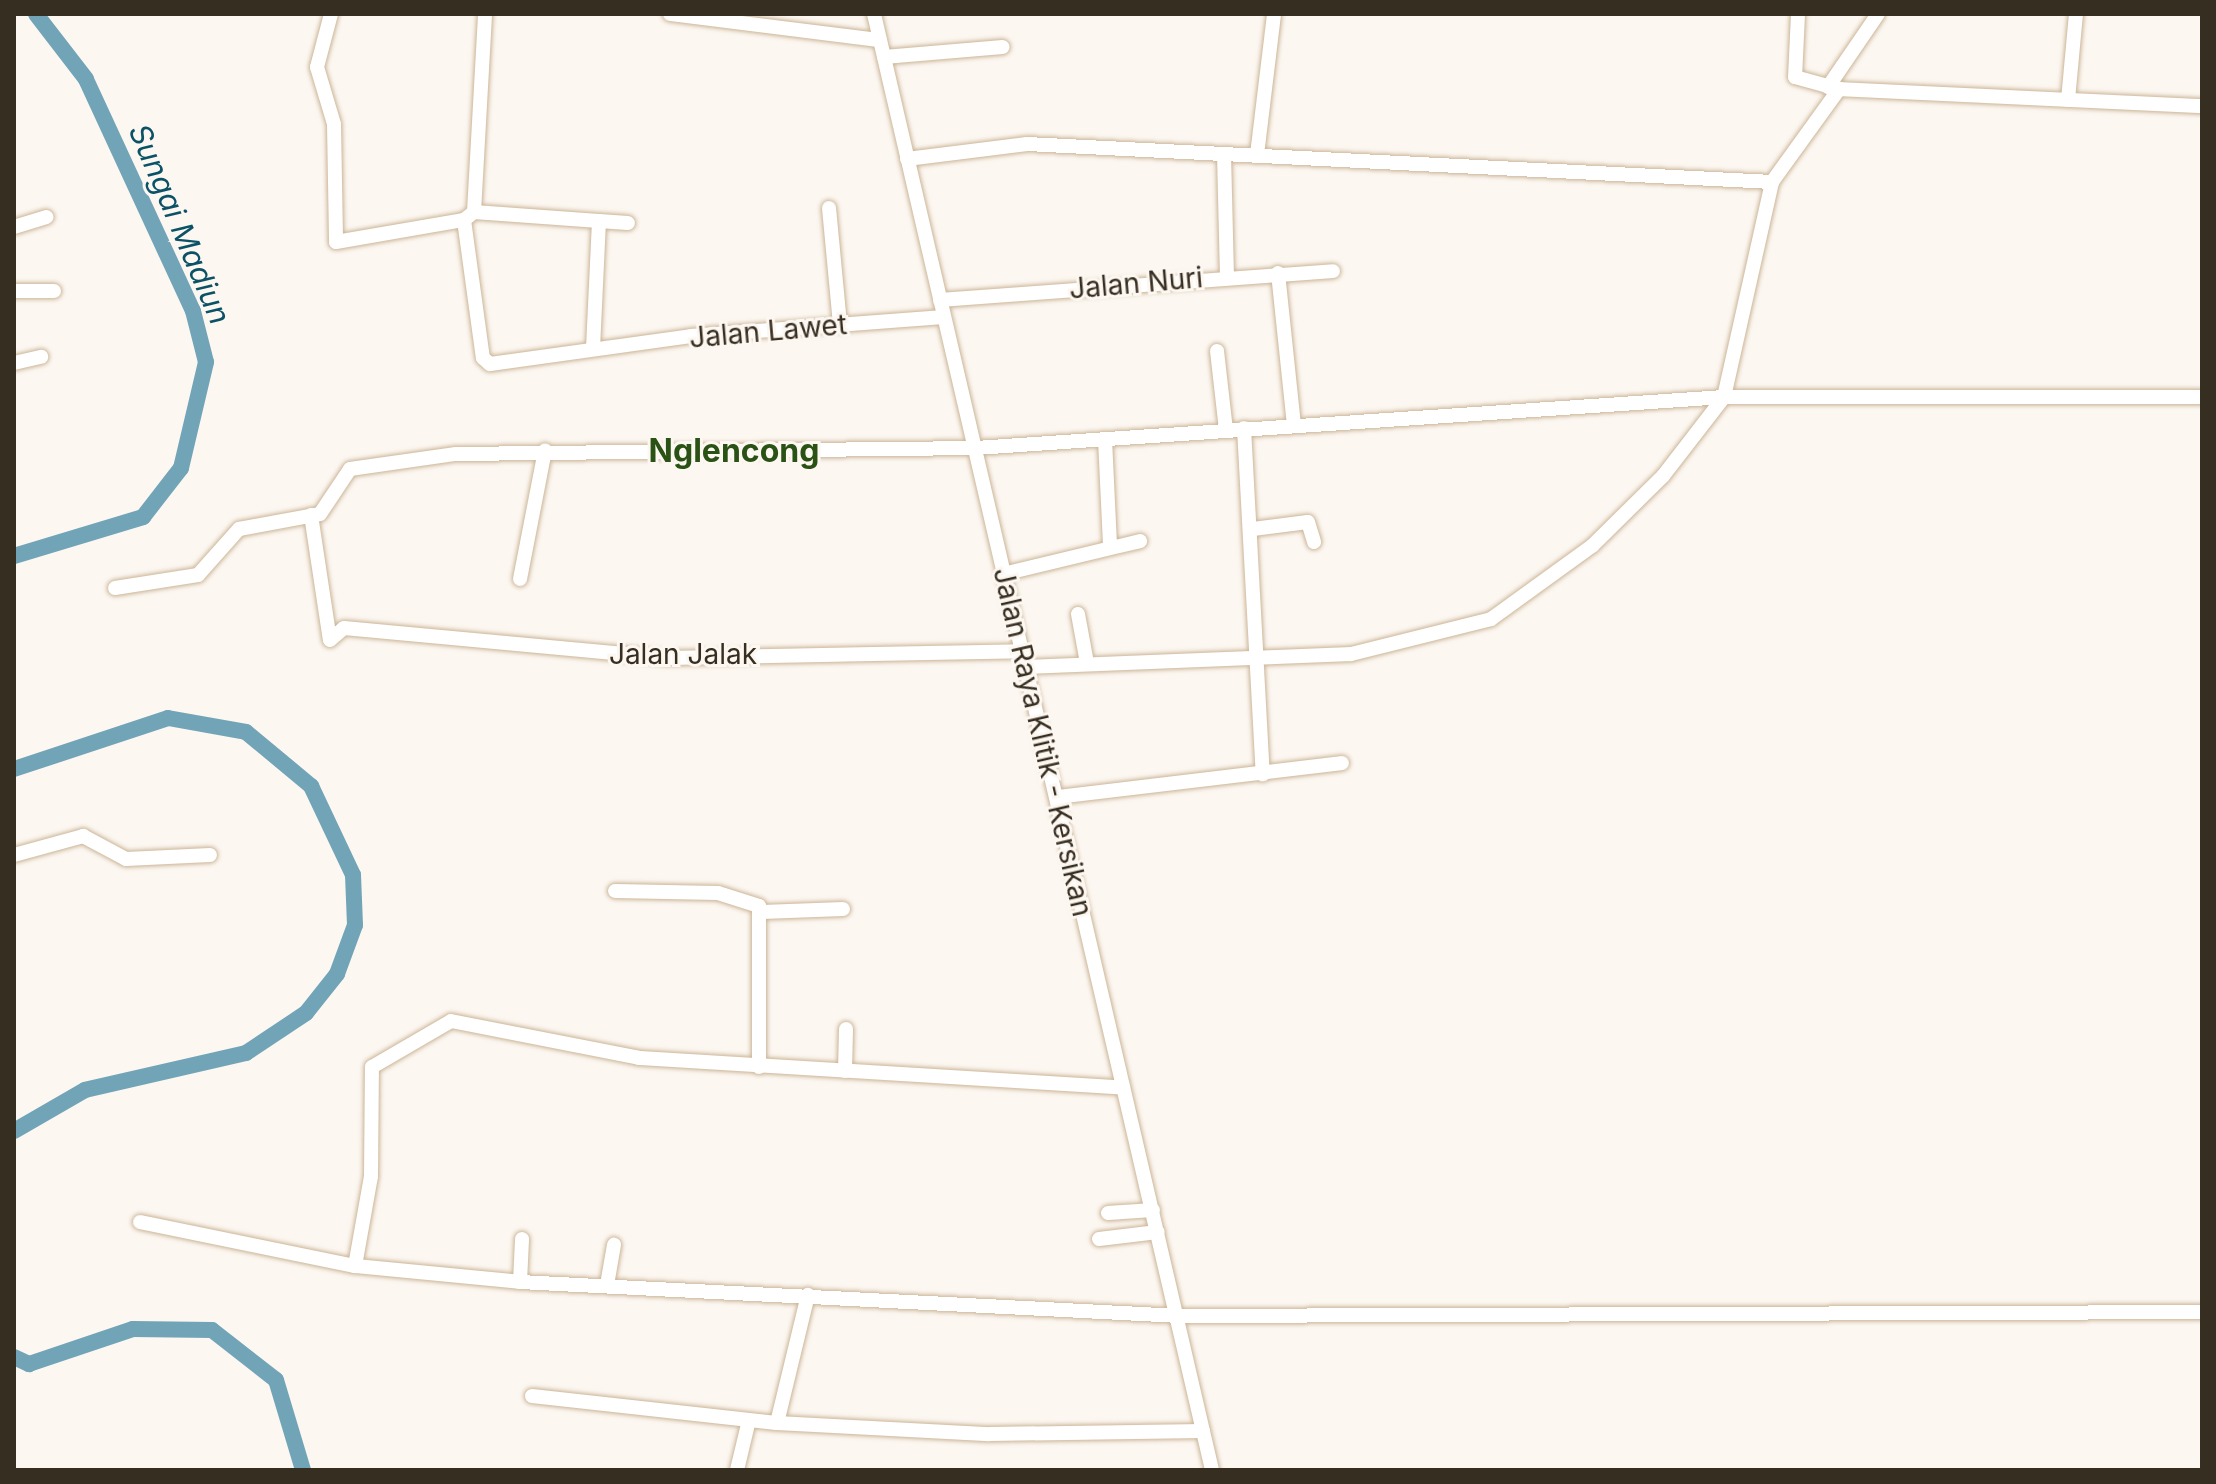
<!DOCTYPE html>
<style>
body{margin:0}
#map{position:relative;width:2216px;height:1484px;overflow:hidden;background:#fcf7f1;font-family:Inter,sans-serif}
div>[style]{position:absolute}
.river>*{height:16px;margin:-8px;padding:0 8px;transform-origin:8px;border-radius:8px;background:#72a4b8}
.roads{filter:drop-shadow(0 0 2px #ccb597) drop-shadow(0 0 2px #ccb597)}
.minor>*{height:14px;margin:-7px;padding:0 7px;transform-origin:7px;border-radius:7px;background:#fff}
span{translate:-50% -50%;white-space:nowrap;text-align:center;line-height:1.15;-webkit-text-stroke:6px #fcf7f1;paint-order:stroke}
.street-label{font-size:28px;color:#372e22}
.water-label{font-size:30px;color:#0b5267;font-style:italic}
.quarter-label{font-size:32px;color:#2a5215;font-weight:700}
.frame{position:absolute;inset:0;border:16px solid #372e22;pointer-events:none}
</style>
<div id="map">
<div class="river">
<i style="left:14px;top:556px;width:135px;rotate:-16.8deg"></i>
<i style="left:143px;top:517px;width:62px;rotate:-52.2deg"></i>
<i style="left:181px;top:468px;width:109px;rotate:-76.7deg"></i>
<i style="left:206px;top:362px;width:53px;rotate:-104.3deg"></i>
<i style="left:193px;top:311px;width:255px;rotate:-114.8deg"></i>
<i style="left:86px;top:79px;width:82px;rotate:-127.6deg"></i>
<i style="left:14px;top:769px;width:162px;rotate:-18.3deg"></i>
<i style="left:168px;top:718px;width:79px;rotate:10.2deg"></i>
<i style="left:246px;top:732px;width:85px;rotate:39.7deg"></i>
<i style="left:311px;top:786px;width:98px;rotate:64.7deg"></i>
<i style="left:353px;top:875px;width:50px;rotate:87.7deg"></i>
<i style="left:355px;top:925px;width:52px;rotate:110.2deg"></i>
<i style="left:337px;top:974px;width:50px;rotate:128.5deg"></i>
<i style="left:306px;top:1013px;width:72px;rotate:146.3deg"></i>
<i style="left:246px;top:1053px;width:165px;rotate:167.1deg"></i>
<i style="left:85px;top:1090px;width:82px;rotate:150deg"></i>
<i style="left:14px;top:1357px;width:17px;rotate:25deg"></i>
<i style="left:29px;top:1364px;width:110px;rotate:-18.6deg"></i>
<i style="left:133px;top:1329px;width:79px;rotate:0.7deg"></i>
<i style="left:212px;top:1330px;width:81px;rotate:38deg"></i>
<i style="left:276px;top:1380px;width:94px;rotate:73.3deg"></i>
</div>
<div class="roads">
<div class="minor">
<i style="left:331px;top:14px;width:55px;rotate:104.8deg"></i>
<i style="left:317px;top:67px;width:59px;rotate:73.4deg"></i>
<i style="left:334px;top:124px;width:118px;rotate:89deg"></i>
<i style="left:336px;top:242px;width:130px;rotate:-9.8deg"></i>
<i style="left:464px;top:220px;width:13px;rotate:-39deg"></i>
<i style="left:474px;top:212px;width:125px;rotate:4.1deg"></i>
<i style="left:599px;top:221px;width:128px;rotate:92.7deg"></i>
<i style="left:670px;top:14px;width:211px;rotate:7.1deg"></i>
<i style="left:874px;top:14px;width:1495px;rotate:76.93deg"></i>
<i style="left:1798px;top:14px;width:63px;rotate:92.7deg"></i>
<i style="left:1795px;top:77px;width:46px;rotate:15.3deg"></i>
<i style="left:884px;top:57px;width:119px;rotate:-4.8deg"></i>
<i style="left:1828px;top:87px;width:88px;rotate:-55.6deg"></i>
<i style="left:2068px;top:100px;width:86px;rotate:-84.7deg"></i>
<i style="left:1224px;top:154px;width:120px;rotate:88.6deg"></i>
<i style="left:1257px;top:155px;width:142px;rotate:-83.1deg"></i>
<i style="left:907px;top:159px;width:121px;rotate:-7.1deg"></i>
<i style="left:1027px;top:144px;width:746px;rotate:2.92deg"></i>
<i style="left:1772px;top:182px;width:115px;rotate:-54.2deg"></i>
<i style="left:1839px;top:89px;width:363px;rotate:2.7deg"></i>
<i style="left:829px;top:208px;width:118px;rotate:84.6deg"></i>
<i style="left:474px;top:212px;width:198px;rotate:-86.8deg"></i>
<i style="left:464px;top:220px;width:139px;rotate:82.2deg"></i>
<i style="left:483px;top:358px;width:9px;rotate:41deg"></i>
<i style="left:490px;top:364px;width:203px;rotate:-7.9deg"></i>
<i style="left:691px;top:336px;width:253px;rotate:-4.3deg"></i>
<i style="left:599px;top:221px;width:29px;rotate:4deg"></i>
<i style="left:14px;top:227px;width:34px;rotate:-17deg"></i>
<i style="left:1278px;top:273px;width:153px;rotate:84deg"></i>
<i style="left:14px;top:291px;width:40px"></i>
<i style="left:940px;top:300px;width:394px;rotate:-4.2deg"></i>
<i style="left:1217px;top:351px;width:80px;rotate:83.5deg"></i>
<i style="left:14px;top:363px;width:28px;rotate:-13deg"></i>
<i style="left:1244px;top:428px;width:347px;rotate:86.9deg"></i>
<i style="left:1105px;top:439px;width:108px;rotate:87.3deg"></i>
<i style="left:311px;top:515px;width:126px;rotate:81.4deg"></i>
<i style="left:330px;top:640px;width:18px;rotate:-41deg"></i>
<i style="left:344px;top:628px;width:325px;rotate:5.3deg"></i>
<i style="left:668px;top:658px;width:355px;rotate:-1.1deg"></i>
<i style="left:1253px;top:529px;width:55px;rotate:-7.3deg"></i>
<i style="left:1308px;top:522px;width:21px;rotate:73deg"></i>
<i style="left:1003px;top:574px;width:141px;rotate:-13.5deg"></i>
<i style="left:520px;top:579px;width:131px;rotate:-79deg"></i>
<i style="left:115px;top:588px;width:84px;rotate:-8.9deg"></i>
<i style="left:198px;top:575px;width:62px;rotate:-48.3deg"></i>
<i style="left:239px;top:529px;width:82px;rotate:-10.5deg"></i>
<i style="left:320px;top:514px;width:54px;rotate:-56.3deg"></i>
<i style="left:350px;top:469px;width:107px;rotate:-8.1deg"></i>
<i style="left:456px;top:454px;width:520px;rotate:-0.66deg"></i>
<i style="left:976px;top:448px;width:750px;rotate:-3.9deg"></i>
<i style="left:1724px;top:397px;width:220px;rotate:-77.4deg"></i>
<i style="left:1078px;top:614px;width:50px;rotate:79.6deg"></i>
<i style="left:1026px;top:667px;width:325px;rotate:-2.3deg"></i>
<i style="left:1351px;top:654px;width:144px;rotate:-14deg"></i>
<i style="left:1491px;top:619px;width:125px;rotate:-35.9deg"></i>
<i style="left:1592px;top:546px;width:100px;rotate:-44.6deg"></i>
<i style="left:1663px;top:476px;width:100px;rotate:-52.3deg"></i>
<i style="left:1724px;top:397px;width:478px"></i>
<i style="left:1057px;top:797px;width:287px;rotate:-6.8deg"></i>
<i style="left:14px;top:855px;width:72px;rotate:-15.4deg"></i>
<i style="left:83px;top:836px;width:49px;rotate:28.1deg"></i>
<i style="left:126px;top:859px;width:84px;rotate:-2.7deg"></i>
<i style="left:615px;top:891px;width:103px;rotate:1.1deg"></i>
<i style="left:718px;top:893px;width:43px;rotate:17.6deg"></i>
<i style="left:759px;top:906px;width:161px;rotate:90deg"></i>
<i style="left:762px;top:912px;width:81px;rotate:-2.1deg"></i>
<i style="left:845px;top:1071px;width:42px;rotate:-88.6deg"></i>
<i style="left:1108px;top:1213px;width:45px;rotate:-3.8deg"></i>
<i style="left:140px;top:1222px;width:219px;rotate:11.6deg"></i>
<i style="left:355px;top:1266px;width:166px;rotate:5.5deg"></i>
<i style="left:520px;top:1282px;width:660px;rotate:2.95deg"></i>
<i style="left:1179px;top:1316px;width:1023px;rotate:-0.22deg"></i>
<i style="left:1099px;top:1239px;width:59px;rotate:-6.8deg"></i>
<i style="left:355px;top:1266px;width:91px;rotate:-79.9deg"></i>
<i style="left:371px;top:1176px;width:109px;rotate:-89.5deg"></i>
<i style="left:372px;top:1067px;width:91px;rotate:-30.2deg"></i>
<i style="left:451px;top:1021px;width:192px;rotate:11.1deg"></i>
<i style="left:639px;top:1058px;width:485px;rotate:3.5deg"></i>
<i style="left:520px;top:1282px;width:43px;rotate:-87.3deg"></i>
<i style="left:607px;top:1285px;width:41px;rotate:-80.1deg"></i>
<i style="left:532px;top:1396px;width:246px;rotate:6.3deg"></i>
<i style="left:777px;top:1423px;width:213px;rotate:3deg"></i>
<i style="left:990px;top:1434px;width:213px;rotate:-0.8deg"></i>
<i style="left:777px;top:1423px;width:132px;rotate:-76.4deg"></i>
<i style="left:737px;top:1470px;width:51px;rotate:-76.5deg"></i>
</div>
</div>
<div class="street-label">
<span style="left:1136px;top:283px;rotate:-5deg">Jalan Nuri</span>
<span style="left:768px;top:331px;rotate:-5deg">Jalan Lawet</span>
<span style="left:683px;top:654px">Jalan Jalak</span>
<span style="left:1043px;top:742px;rotate:77deg">Jalan Raya Klitik - Kersikan</span>
</div>
<div class="water-label">
<span style="left:180px;top:224px;rotate:67deg">Sungai Madiun</span>
</div>
<div class="quarter-label">
<span style="left:734px;top:451px">Nglencong</span>
</div>
<div class="frame"></div>
</div>
